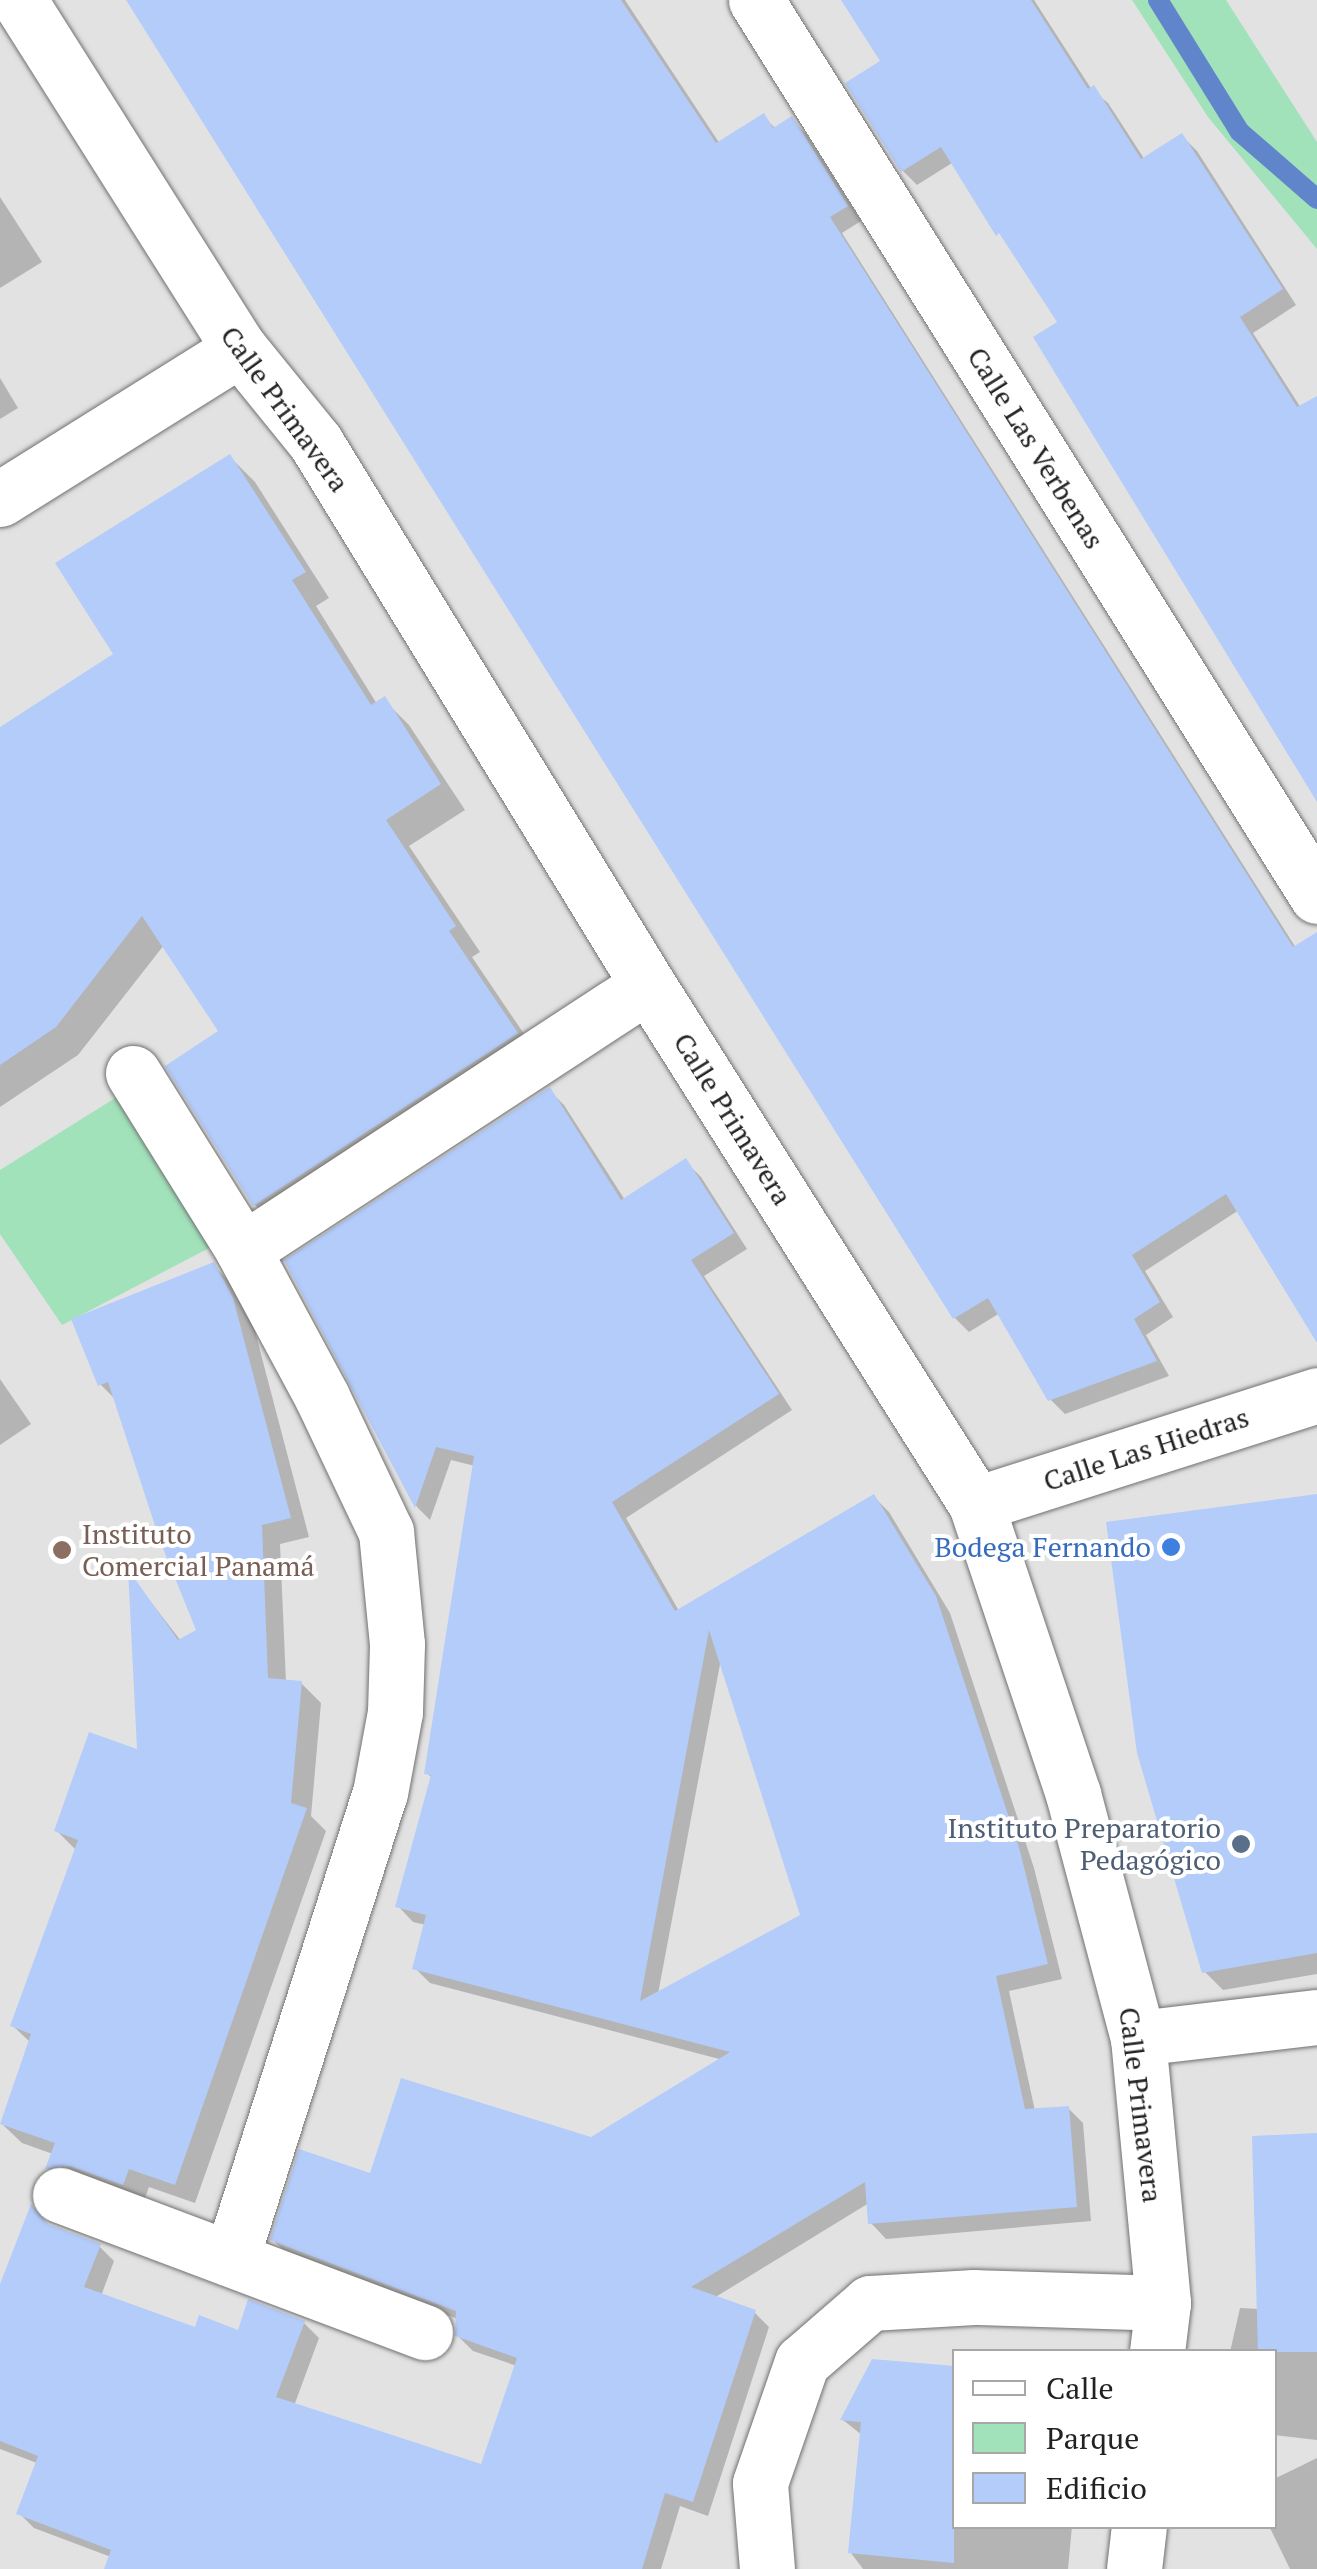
<!DOCTYPE html>
<meta charset="utf-8">
<style>
body{margin:0}
#map{position:relative;width:1317px;height:2569px;overflow:hidden;background:#e2e2e3;font-family:"PT Serif",serif}
div>[style]{position:absolute}
.green>*{inset:0;background:#a1e2ba}
.shadow>*{inset:0;background:#0003}
.stream>*{height:20px;margin:-10px;padding:0 10px;transform-origin:10px;border-radius:10px;background:#6085cb}
.building>*{inset:0;background:#b4ccfa}
.roads{filter:drop-shadow(0 0 2px #717172) drop-shadow(0 0 2px #717172)}
.minor>*{height:55px;margin:-27.5px;padding:0 27.5px;transform-origin:27.5px;border-radius:27.5px;background:#fff}
.dots>*{width:28px;height:28px;translate:-50% -50%;box-sizing:border-box;border:5px solid #fff;border-radius:50%}
span{translate:-50% -50%;white-space:nowrap;text-align:center;line-height:1.15;-webkit-text-stroke:8px #fff;paint-order:stroke}
.street-label{font-size:28px;color:#222}
.education-label{font-size:28px;color:#785e54}
.left{translate:0 -50%;text-align:left}
.shop-label{font-size:28px;color:#366cbe}
.right{translate:-100% -50%;text-align:right}
.service-label{font-size:28px;color:#4e5e75}
.legend{position:absolute;left:952px;top:2349px;width:325px;height:180px;box-sizing:border-box;background:#fff;border:2px solid #a7a7a7;margin:0;padding:12px 18px;list-style:none;font-size:30px;color:#222}
.legend li{display:flex;align-items:center;gap:20px;height:50px}
.legend b{width:50px;border:2px solid #a7a7a7}
</style>
<div id="map">
<div class="green">
<i style="clip-path:polygon(1132px 0,1226px 0,1317px 142px,1317px 249px,1208px 117px)"></i>
<i style="clip-path:polygon(120px 1095px,211px 1247px,62px 1325px,0 1234px,0 1170px)"></i>
</div>
<div class="shadow">
<i style="clip-path:polygon(129px 0,625px 0,720px 144px,763px 116px,776px 129px,792px 120px,806px 134px,861px 221px,842px 233px,1317px 981px,1317px 1319px,1239px 1210px,1145px 1271px,1173px 1317px,1146px 1335px,1169px 1376px,1065px 1414px,1050px 1399px,1000px 1313px,969px 1332px,955px 1318px)"></i>
<i style="clip-path:polygon(844px 0,1034px 0,1092px 90px,1108px 103px,1145px 160px,1182px 136px,1197px 151px,1296px 305px,1253px 333px,1301px 408px,1317px 398px,1317px 797px,1061px 323px,952px 163px,917px 185px,903px 171px,884px 61px)"></i>
<i style="clip-path:polygon(0 197px,42px 262px,0 288px)"></i>
<i style="clip-path:polygon(0 378px,18px 408px,0 419px)"></i>
<i style="clip-path:polygon(230px 457px,255px 482px,329px 598px,316px 606px,377px 704px,384px 700px,409px 725px,465px 810px,409px 846px,480px 952px,472px 957px,541px 1059px,280px 1230px,255px 1205px,222px 1032px,164px 945px,78px 1055px,0 1107px,0 730px,117px 655px)"></i>
<i style="clip-path:polygon(evenodd,549px 1090px,564px 1105px,625px 1200px,686px 1162px,701px 1177px,747px 1249px,704px 1276px,792px 1410px,626px 1518px,679px 1611px,874px 1497px,889px 1512px,950px 1613px,1034px 1868px,1062px 1979px,1009px 1991px,1035px 2111px,1068px 2108px,1083px 2123px,1091px 2221px,886px 2239px,871px 2223px,869px 2203px,714px 2298px,754px 2312px,769px 2327px,708px 2516px,680px 2506px,661px 2569px,107px 2569px,111px 2557px,34px 2528px,19px 2513px,37px 2463px,0 2449px,0 2291px,50px 2227px,99px 2246px,114px 2261px,101px 2296px,196px 2330px,239px 2333px,304px 2323px,319px 2338px,294px 2406px,482px 2468px,517px 2366px,473px 2351px,458px 2336px,458px 2319px,288px 2255px,273px 2240px,371px 2176px,592px 2140px,723px 2060px,430px 1983px,415px 1968px,426px 1925px,413px 1922px,398px 1906px,433px 1779px,427px 1773px,475px 1466px,451px 1460px,430px 1520px,417px 1507px,287px 1261px,549px 1090px,721px 1659px,803px 1916px,658px 1994px,721px 1659px)"></i>
<i style="clip-path:polygon(213px 1265px,233px 1285px,252px 1320px,309px 1537px,280px 1544px,286px 1682px,301px 1683px,321px 1703px,311px 1816px,326px 1831px,195px 2203px,149px 2187px,143px 2204px,67px 2187px,48px 2168px,53px 2154px,22px 2143px,2px 2124px,31px 2043px,13px 2026px,77px 1851px,57px 1831px,140px 1753px,130px 1575px,181px 1641px,199px 1631px,117px 1401px,100px 1384px)"></i>
<i style="clip-path:polygon(0 1379px,31px 1424px,0 1445px)"></i>
<i style="clip-path:polygon(1317px 1496px,1317px 1974px,1223px 1990px,1204px 1971px)"></i>
<i style="clip-path:polygon(1317px 2136px,1317px 2440px,1274px 2435px,1274px 2352px,1230px 2352px,1240px 2308px,1259px 2309px)"></i>
<i style="clip-path:polygon(873px 2361px,954px 2369px,954px 2526px,1072px 2526px,1068px 2569px,863px 2569px,851px 2553px,862px 2435px,843px 2420px)"></i>
<i style="clip-path:polygon(1317px 2458px,1317px 2569px,1290px 2569px,1269px 2526px,1274px 2526px,1274px 2479px)"></i>
</div>
<div class="stream">
<i style="left:1158px;top:0;width:155px;rotate:58.2deg"></i>
<i style="left:1240px;top:132px;width:102px;rotate:41deg"></i>
</div>
<div class="building">
<i style="clip-path:polygon(126px 0,621px 0,716px 143px,764px 113px,773px 128px,792px 116px,848px 206px,830px 217px,1293px 947px,1317px 932px,1317px 1343px,1226px 1194px,1132px 1255px,1160px 1302px,1134px 1319px,1157px 1361px,1048px 1401px,988px 1298px,953px 1319px)"></i>
<i style="clip-path:polygon(841px 0,1031px 0,1088px 89px,1094px 85px,1141px 159px,1182px 133px,1283px 289px,1240px 317px,1297px 407px,1317px 396px,1317px 802px,1033px 337px,1057px 322px,999px 233px,996px 236px,941px 147px,901px 172px,845px 83px,880px 61px)"></i>
<i style="clip-path:polygon(230px 454px,306px 572px,292px 580px,371px 705px,385px 696px,441px 784px,386px 820px,456px 926px,449px 931px,518px 1033px,253px 1206px,165px 1066px,218px 1031px,142px 916px,56px 1027px,0 1065px,0 727px,113px 654px,55px 563px)"></i>
<i style="clip-path:polygon(evenodd,550px 1087px,621px 1200px,686px 1158px,734px 1233px,691px 1260px,779px 1394px,612px 1502px,675px 1611px,874px 1494px,936px 1596px,1020px 1851px,1048px 1964px,996px 1976px,1025px 2109px,1069px 2106px,1077px 2207px,868px 2224px,865px 2182px,691px 2287px,756px 2310px,693px 2502px,665px 2493px,642px 2569px,104px 2569px,111px 2550px,16px 2514px,38px 2456px,0 2441px,0 2284px,31px 2204px,48px 2224px,101px 2244px,84px 2287px,195px 2327px,199px 2315px,238px 2330px,248px 2299px,305px 2321px,276px 2397px,481px 2464px,517px 2358px,455px 2336px,456px 2311px,270px 2240px,299px 2149px,370px 2173px,401px 2078px,591px 2137px,730px 2052px,412px 1969px,426px 1915px,395px 1907px,431px 1775px,424px 1774px,474px 1456px,436px 1447px,415px 1508px,284px 1260px,550px 1087px,709px 1630px,800px 1915px,640px 2001px,709px 1630px)"></i>
<i style="clip-path:polygon(214px 1262px,233px 1298px,291px 1518px,262px 1525px,268px 1678px,302px 1681px,291px 1803px,307px 1808px,175px 2185px,129px 2169px,123px 2185px,70px 2166px,45px 2169px,55px 2143px,0 2124px,31px 2034px,10px 2026px,78px 1840px,54px 1831px,89px 1732px,137px 1749px,128px 1569px,178px 1640px,196px 1630px,160px 1541px,108px 1382px,98px 1386px,71px 1319px)"></i>
<i style="clip-path:polygon(1317px 1494px,1317px 1953px,1202px 1973px,1137px 1753px,1106px 1522px)"></i>
<i style="clip-path:polygon(1317px 2133px,1317px 2352px,1258px 2352px,1252px 2136px)"></i>
<i style="clip-path:polygon(872px 2359px,954px 2366px,954px 2563px,848px 2553px,861px 2422px,840px 2420px)"></i>
</div>
<div class="roads">
<div class="minor">
<i style="left:19px;top:0;width:413px;rotate:57.7deg"></i>
<i style="left:240px;top:349px;width:121px;rotate:51deg"></i>
<i style="left:316px;top:443px;width:636px;rotate:58.51deg"></i>
<i style="left:648px;top:985px;width:614px;rotate:57.71deg"></i>
<i style="left:976px;top:1504px;width:306px;rotate:71.5deg"></i>
<i style="left:1073px;top:1794px;width:253px;rotate:75.1deg"></i>
<i style="left:1138px;top:2038px;width:266px;rotate:84.6deg"></i>
<i style="left:1163px;top:2303px;width:49px;rotate:97deg"></i>
<i style="left:756px;top:0;width:1057px;rotate:57.95deg"></i>
<i style="left:0;top:499px;width:283px;rotate:-32deg"></i>
<i style="left:133px;top:1073px;width:208px;rotate:58.1deg"></i>
<i style="left:243px;top:1250px;width:484px;rotate:-33.2deg"></i>
<i style="left:976px;top:1504px;width:358px;rotate:-17.7deg"></i>
<i style="left:1138px;top:2038px;width:180px;rotate:-6.7deg"></i>
<i style="left:60px;top:2195px;width:390px;rotate:20.6deg"></i>
<i style="left:231px;top:2259px;width:489px;rotate:-72.3deg"></i>
<i style="left:380px;top:1793px;width:82px;rotate:-79.5deg"></i>
<i style="left:395px;top:1712px;width:68px;rotate:-88.3deg"></i>
<i style="left:397px;top:1644px;width:113px;rotate:-95.6deg"></i>
<i style="left:386px;top:1532px;width:149px;rotate:-115.4deg"></i>
<i style="left:322px;top:1397px;width:167px;rotate:-118.3deg"></i>
<i style="left:767px;top:2569px;width:86px;rotate:-94.7deg"></i>
<i style="left:760px;top:2483px;width:128px;rotate:-70.9deg"></i>
<i style="left:802px;top:2362px;width:90px;rotate:-40.9deg"></i>
<i style="left:870px;top:2303px;width:104px;rotate:-3.3deg"></i>
<i style="left:974px;top:2297px;width:189px;rotate:1.8deg"></i>
<i style="left:1134px;top:2569px;width:43px;rotate:-83.4deg"></i>
</div>
</div>
<div class="dots">
<i style="left:1171px;top:1547px;background:#3f7fe0"></i>
<i style="left:62px;top:1550px;background:#8d6e63"></i>
<i style="left:1241px;top:1844px;background:#5c6f8a"></i>
</div>
<div class="street-label">
<span style="left:285px;top:409px;rotate:54deg">Calle Primavera</span>
<span style="left:1036px;top:448px;rotate:58deg">Calle Las Verbenas</span>
<span style="left:733px;top:1119px;rotate:58deg">Calle Primavera</span>
<span style="left:1146px;top:1449px;rotate:-18deg">Calle Las Hiedras</span>
<span style="left:1141px;top:2105px;rotate:83deg">Calle Primavera</span>
</div>
<div class="education-label">
<span class="left" style="left:82px;top:1550px">Instituto<br>Comercial Panamá</span>
</div>
<div class="shop-label">
<span class="right" style="left:1151px;top:1547px">Bodega Fernando</span>
</div>
<div class="service-label">
<span class="right" style="left:1221px;top:1844px">Instituto Preparatorio<br>Pedagógico</span>
</div>
<ul class="legend">
<li><b style="height:12px;background:#fff"></b>Calle</li>
<li><b style="height:28px;background:#a1e2ba"></b>Parque</li>
<li><b style="height:28px;background:#b4ccfa"></b>Edificio</li>
</ul>
</div>
